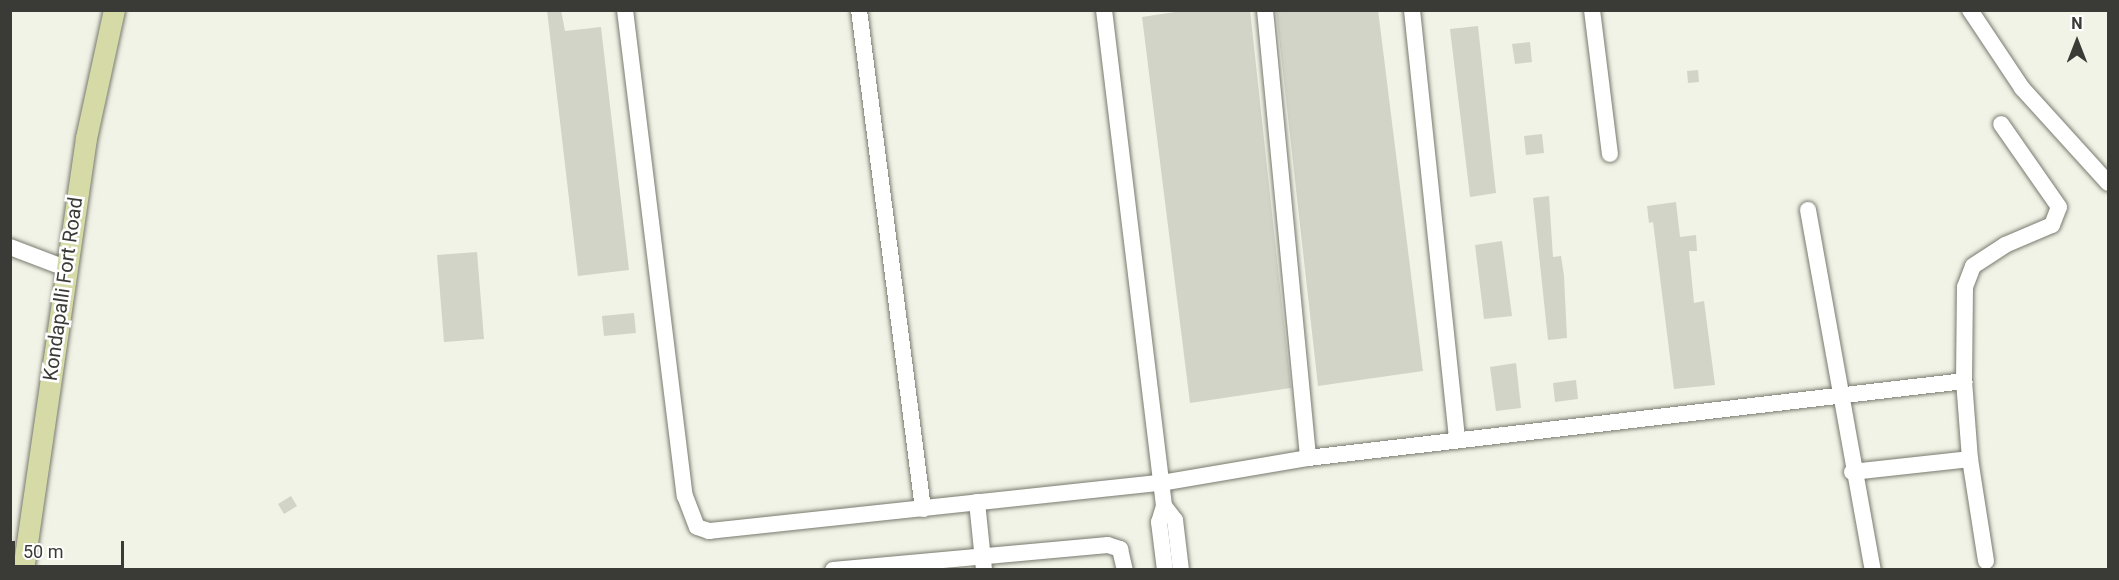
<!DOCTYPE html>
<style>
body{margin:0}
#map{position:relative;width:2119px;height:580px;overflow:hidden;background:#f1f3e6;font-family:Roboto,sans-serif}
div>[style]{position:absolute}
.building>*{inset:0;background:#d2d4c8}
.roads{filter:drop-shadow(0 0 2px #797a6f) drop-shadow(0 0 2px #797a6f)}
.minor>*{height:16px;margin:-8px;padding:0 8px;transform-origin:8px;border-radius:8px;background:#fff}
.major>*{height:21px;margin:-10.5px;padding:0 10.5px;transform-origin:10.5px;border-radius:10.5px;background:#d5daa6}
span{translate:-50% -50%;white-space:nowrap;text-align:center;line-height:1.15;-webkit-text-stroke:5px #fff;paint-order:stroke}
.street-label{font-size:20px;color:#3a3b36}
.frame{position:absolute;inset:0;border:12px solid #3a3b36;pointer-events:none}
.north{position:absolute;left:2047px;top:12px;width:60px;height:60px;-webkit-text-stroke:4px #fff;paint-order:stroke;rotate:0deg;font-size:16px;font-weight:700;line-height:24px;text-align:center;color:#3a3b36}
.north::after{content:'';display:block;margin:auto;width:21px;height:27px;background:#3a3b36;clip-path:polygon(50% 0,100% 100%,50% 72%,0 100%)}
.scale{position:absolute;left:12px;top:541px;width:112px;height:27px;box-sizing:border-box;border:3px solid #3a3b36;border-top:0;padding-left:8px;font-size:18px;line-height:21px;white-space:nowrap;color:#3a3b36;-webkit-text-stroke:4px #fff;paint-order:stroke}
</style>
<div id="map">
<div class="building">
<i style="clip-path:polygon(547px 10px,561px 10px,565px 31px,601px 27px,629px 270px,578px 276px)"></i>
<i style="clip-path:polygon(1188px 10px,1250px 10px,1291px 388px,1190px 403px,1142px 17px)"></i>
<i style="clip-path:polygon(1276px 10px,1378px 10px,1423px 371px,1318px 386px)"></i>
<i style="clip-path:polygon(1478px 26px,1496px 193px,1470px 197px,1450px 29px)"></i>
<i style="clip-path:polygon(1530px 42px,1532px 62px,1515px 64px,1512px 44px)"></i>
<i style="clip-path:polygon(1698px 70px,1699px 82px,1688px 83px,1687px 71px)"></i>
<i style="clip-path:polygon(1542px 134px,1544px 153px,1526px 155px,1524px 136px)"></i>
<i style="clip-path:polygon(1549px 196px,1553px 257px,1561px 256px,1564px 276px,1567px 338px,1548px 340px,1533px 198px)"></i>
<i style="clip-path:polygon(1676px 202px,1680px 237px,1696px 235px,1697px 251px,1689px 251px,1694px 303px,1704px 301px,1715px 385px,1674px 389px,1653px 222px,1649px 223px,1647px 206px)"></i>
<i style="clip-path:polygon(1502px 241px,1512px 316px,1484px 319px,1475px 245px)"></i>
<i style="clip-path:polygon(477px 252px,484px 339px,444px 342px,437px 255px)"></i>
<i style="clip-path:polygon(634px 313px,636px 333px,604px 336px,602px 316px)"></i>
<i style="clip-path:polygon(1516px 363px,1521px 408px,1496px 411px,1490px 367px)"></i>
<i style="clip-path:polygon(1576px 380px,1578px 399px,1555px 402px,1553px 383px)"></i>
<i style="clip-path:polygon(291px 496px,297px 506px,284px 514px,278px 504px)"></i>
</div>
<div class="roads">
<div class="minor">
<i style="left:625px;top:10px;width:490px;rotate:83deg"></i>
<i style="left:685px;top:496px;width:33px;rotate:69deg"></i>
<i style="left:697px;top:527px;width:13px;rotate:18deg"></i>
<i style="left:709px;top:531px;width:455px;rotate:-6.1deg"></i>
<i style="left:1161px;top:483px;width:149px;rotate:-9.7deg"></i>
<i style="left:1308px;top:458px;width:661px;rotate:-6.69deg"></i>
<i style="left:859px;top:10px;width:503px;rotate:82.69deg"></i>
<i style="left:1104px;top:10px;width:500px;rotate:83.1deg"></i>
<i style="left:1164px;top:506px;width:17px;rotate:107deg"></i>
<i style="left:1159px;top:522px;width:48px;rotate:82.9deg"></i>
<i style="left:1265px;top:10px;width:450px;rotate:84.5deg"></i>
<i style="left:1412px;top:10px;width:432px;rotate:84deg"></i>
<i style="left:1592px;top:10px;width:145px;rotate:82.9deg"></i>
<i style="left:1970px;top:10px;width:94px;rotate:56.3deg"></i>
<i style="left:2022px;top:88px;width:128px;rotate:47.8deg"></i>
<i style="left:1808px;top:210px;width:366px;rotate:79.8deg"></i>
<i style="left:10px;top:247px;width:59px;rotate:20.9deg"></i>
<i style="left:1852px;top:472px;width:119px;rotate:-6.3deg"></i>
<i style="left:977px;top:502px;width:68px;rotate:84.1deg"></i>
<i style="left:1164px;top:506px;width:18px;rotate:52deg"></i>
<i style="left:1175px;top:520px;width:50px;rotate:83.2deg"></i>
<i style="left:1986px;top:561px;width:103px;rotate:-98.9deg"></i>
<i style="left:1970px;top:459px;width:78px;rotate:-94.4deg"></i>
<i style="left:1964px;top:381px;width:94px;rotate:-89.4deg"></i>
<i style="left:1965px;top:287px;width:22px;rotate:-69deg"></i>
<i style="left:1973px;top:266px;width:38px;rotate:-33deg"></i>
<i style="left:2005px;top:245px;width:51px;rotate:-23.1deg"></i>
<i style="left:2052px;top:225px;width:19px;rotate:-69deg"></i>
<i style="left:2059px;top:207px;width:101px;rotate:-124.9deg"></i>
<i style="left:833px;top:570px;width:276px;rotate:-5.2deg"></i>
<i style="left:1108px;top:545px;width:13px;rotate:18deg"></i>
<i style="left:1120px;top:549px;width:22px;rotate:77deg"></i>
</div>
<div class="major">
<i style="left:23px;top:570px;width:437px;rotate:-81.7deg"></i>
<i style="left:86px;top:138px;width:131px;rotate:-77.7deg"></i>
</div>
</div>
<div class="street-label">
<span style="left:63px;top:289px;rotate:-82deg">Kondapalli Fort Road</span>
</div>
<div class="frame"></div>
<div class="north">N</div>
<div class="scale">50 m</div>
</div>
